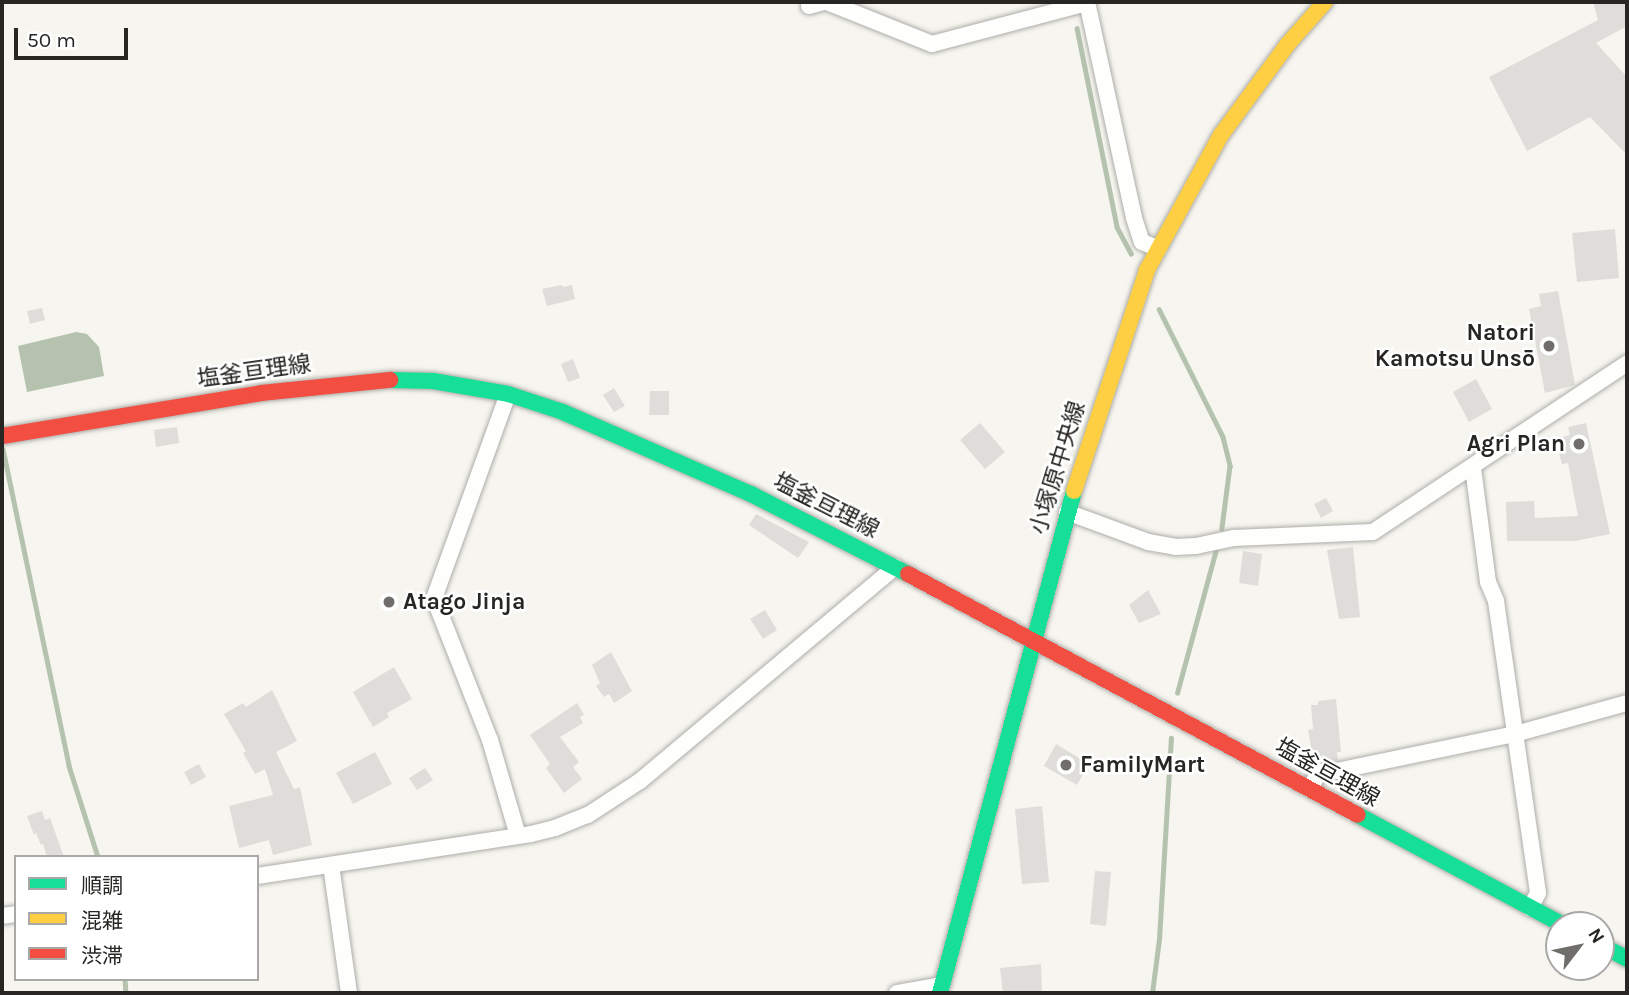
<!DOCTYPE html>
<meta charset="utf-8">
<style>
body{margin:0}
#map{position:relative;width:1629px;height:995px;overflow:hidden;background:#f6f5ef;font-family:Karla,"Noto Sans JP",sans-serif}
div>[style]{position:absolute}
.water>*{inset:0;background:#b5c3ae}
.stream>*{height:4.5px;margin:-2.25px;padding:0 2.25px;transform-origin:2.25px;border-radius:2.25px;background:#b5c3ae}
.building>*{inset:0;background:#dfddd9}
.roads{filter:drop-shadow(0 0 2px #aeada9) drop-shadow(0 0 2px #aeada9)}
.street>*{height:16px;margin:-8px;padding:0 8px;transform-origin:8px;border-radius:8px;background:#fefefd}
.fast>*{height:16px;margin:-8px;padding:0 8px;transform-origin:8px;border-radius:8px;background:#16e098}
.slow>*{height:16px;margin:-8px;padding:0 8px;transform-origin:8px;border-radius:8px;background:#ffcf43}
.jam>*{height:16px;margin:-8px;padding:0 8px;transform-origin:8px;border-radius:8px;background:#f24e42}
.dots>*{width:19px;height:19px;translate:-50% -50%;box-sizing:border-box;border:4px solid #fff;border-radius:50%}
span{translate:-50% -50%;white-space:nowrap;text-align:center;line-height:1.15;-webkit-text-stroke:5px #fff;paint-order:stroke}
.poi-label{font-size:23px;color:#282623;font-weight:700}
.right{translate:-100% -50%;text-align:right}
.left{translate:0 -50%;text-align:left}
.street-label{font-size:23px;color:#282623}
.frame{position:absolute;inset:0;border:4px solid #282623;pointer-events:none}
.legend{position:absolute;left:14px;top:855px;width:245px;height:126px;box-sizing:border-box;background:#fff;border:2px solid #a9a8a7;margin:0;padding:9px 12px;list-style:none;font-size:21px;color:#282623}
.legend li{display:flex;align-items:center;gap:14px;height:35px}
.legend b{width:35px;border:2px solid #a9a8a7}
.north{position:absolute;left:1545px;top:911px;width:70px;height:70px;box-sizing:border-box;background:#fff;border:2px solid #a9a8a7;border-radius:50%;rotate:58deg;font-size:19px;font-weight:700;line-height:28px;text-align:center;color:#282623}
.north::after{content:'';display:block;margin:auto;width:24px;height:32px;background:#706e6a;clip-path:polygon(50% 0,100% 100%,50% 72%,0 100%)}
.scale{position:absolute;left:14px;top:28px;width:114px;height:32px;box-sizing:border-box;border:4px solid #282623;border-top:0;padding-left:9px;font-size:21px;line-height:24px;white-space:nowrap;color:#282623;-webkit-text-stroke:5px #fff;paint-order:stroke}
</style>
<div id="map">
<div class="water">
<i style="clip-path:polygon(76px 332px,87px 334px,99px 347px,104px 376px,27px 392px,18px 346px)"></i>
</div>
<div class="stream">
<i style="left:1077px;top:28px;width:203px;rotate:78.6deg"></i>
<i style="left:1117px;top:227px;width:30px;rotate:62deg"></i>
<i style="left:1159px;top:309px;width:143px;rotate:63.4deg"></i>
<i style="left:1223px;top:437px;width:30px;rotate:76deg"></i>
<i style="left:1230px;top:466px;width:63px;rotate:97.4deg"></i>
<i style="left:3px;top:449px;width:324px;rotate:78.2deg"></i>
<i style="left:69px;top:766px;width:96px;rotate:72.3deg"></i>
<i style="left:1177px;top:693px;width:149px;rotate:-74.8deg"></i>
<i style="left:125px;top:979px;width:14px;rotate:86deg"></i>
<i style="left:1152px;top:993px;width:54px;rotate:-82.6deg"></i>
<i style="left:1159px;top:939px;width:201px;rotate:-86.6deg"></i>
</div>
<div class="building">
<i style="clip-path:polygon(1593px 2px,1627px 2px,1627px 26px,1596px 43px,1627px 77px,1627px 155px,1590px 117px,1527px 151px,1489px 77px,1598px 20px)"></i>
<i style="clip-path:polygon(1615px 229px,1619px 278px,1577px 282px,1572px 233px)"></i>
<i style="clip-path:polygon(562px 285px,563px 287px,572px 285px,575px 299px,547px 306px,542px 289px)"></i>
<i style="clip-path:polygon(1558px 291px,1575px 385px,1545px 393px,1529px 309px,1541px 306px,1539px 294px)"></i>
<i style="clip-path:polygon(42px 308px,45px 320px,30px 324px,27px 311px)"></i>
<i style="clip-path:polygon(573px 359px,580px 378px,568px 382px,561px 364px)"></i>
<i style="clip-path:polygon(1476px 379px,1492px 409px,1469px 422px,1453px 392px)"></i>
<i style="clip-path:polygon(614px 388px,625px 406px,614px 412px,603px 395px)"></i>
<i style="clip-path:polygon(650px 391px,669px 391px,669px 415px,649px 415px)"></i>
<i style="clip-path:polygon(980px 423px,1005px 452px,985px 469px,960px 440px)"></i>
<i style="clip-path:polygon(1586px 423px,1610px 534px,1575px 541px,1507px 541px,1506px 502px,1534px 501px,1535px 518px,1578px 516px,1568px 463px,1562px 464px,1555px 439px,1570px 435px,1568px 427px)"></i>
<i style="clip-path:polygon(177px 427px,179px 443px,156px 447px,154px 430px)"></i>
<i style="clip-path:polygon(1326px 498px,1333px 511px,1321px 518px,1314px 504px)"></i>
<i style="clip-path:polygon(756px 514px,809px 542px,798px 558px,749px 525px)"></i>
<i style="clip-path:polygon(1353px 547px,1360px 617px,1339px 619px,1327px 550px)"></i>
<i style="clip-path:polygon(1243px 551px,1262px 554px,1258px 586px,1239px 583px)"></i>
<i style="clip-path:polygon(1148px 590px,1161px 614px,1139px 623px,1129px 605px)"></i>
<i style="clip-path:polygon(765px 610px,777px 630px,763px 639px,750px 619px)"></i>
<i style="clip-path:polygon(611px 652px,632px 691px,614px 703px,609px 694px,604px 697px,596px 686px,600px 683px,592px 665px)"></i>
<i style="clip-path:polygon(394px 667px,412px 699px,387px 713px,389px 717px,373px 727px,353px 692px)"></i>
<i style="clip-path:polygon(272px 690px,297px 741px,276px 752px,294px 789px,300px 787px,312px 845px,273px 855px,269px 840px,239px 848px,229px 806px,273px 795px,265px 769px,255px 774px,243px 753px,246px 751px,224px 714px,243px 703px,246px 707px)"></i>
<i style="clip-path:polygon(1336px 699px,1341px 752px,1337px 752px,1338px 760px,1314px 765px,1308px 730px,1313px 729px,1311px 705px,1318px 705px,1318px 701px)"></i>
<i style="clip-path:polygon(577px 703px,584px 715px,580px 717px,583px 723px,560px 737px,579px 762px,573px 767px,582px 779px,564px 793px,546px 768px,550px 764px,530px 735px)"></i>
<i style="clip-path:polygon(1056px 744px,1089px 764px,1077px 785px,1044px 766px)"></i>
<i style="clip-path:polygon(375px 752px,392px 784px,353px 804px,336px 773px)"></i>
<i style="clip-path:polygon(199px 764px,206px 777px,191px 785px,184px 772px)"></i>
<i style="clip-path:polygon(425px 768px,433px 780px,417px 790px,409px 778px)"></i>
<i style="clip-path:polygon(1042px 806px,1049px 882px,1022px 884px,1015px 809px)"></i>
<i style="clip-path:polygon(42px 811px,45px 820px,50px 818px,64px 857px,47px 857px,43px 844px,41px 845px,36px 833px,34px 835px,27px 816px)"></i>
<i style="clip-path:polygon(1095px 871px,1111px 872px,1106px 926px,1090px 924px)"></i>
<i style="clip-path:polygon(1041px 964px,1042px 993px,1003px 993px,1000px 968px)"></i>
</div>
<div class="roads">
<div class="street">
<i style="left:827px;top:2px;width:113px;rotate:21.8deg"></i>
<i style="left:932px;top:44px;width:160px;rotate:-14.8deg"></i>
<i style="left:1087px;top:2px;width:221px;rotate:77.7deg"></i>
<i style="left:1134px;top:218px;width:25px;rotate:72deg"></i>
<i style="left:1142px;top:242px;width:18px;rotate:22deg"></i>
<i style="left:809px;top:6px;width:16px;rotate:-15deg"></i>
<i style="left:508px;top:394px;width:217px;rotate:109.9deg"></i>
<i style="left:434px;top:598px;width:153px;rotate:68.5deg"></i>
<i style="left:490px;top:740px;width:100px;rotate:73.7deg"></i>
<i style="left:1473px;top:468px;width:115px;rotate:82.5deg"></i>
<i style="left:1488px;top:582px;width:21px;rotate:67deg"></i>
<i style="left:1496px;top:601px;width:295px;rotate:81.8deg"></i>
<i style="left:1538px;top:893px;width:17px;rotate:118deg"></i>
<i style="left:1067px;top:512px;width:86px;rotate:20.3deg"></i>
<i style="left:1148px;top:542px;width:27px;rotate:10deg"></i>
<i style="left:1175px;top:547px;width:21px;rotate:-3deg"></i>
<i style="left:1196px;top:546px;width:39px;rotate:-12deg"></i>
<i style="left:1234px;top:538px;width:139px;rotate:-2.5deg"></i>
<i style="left:1373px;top:532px;width:305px;rotate:-33.6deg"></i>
<i style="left:1310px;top:789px;width:16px;rotate:-63deg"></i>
<i style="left:1317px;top:775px;width:202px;rotate:-11.7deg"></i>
<i style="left:1515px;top:734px;width:116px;rotate:-15.5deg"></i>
<i style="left:331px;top:865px;width:129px;rotate:82deg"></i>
<i style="left:257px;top:876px;width:277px;rotate:-8.7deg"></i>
<i style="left:531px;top:834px;width:25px;rotate:-14deg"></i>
<i style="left:555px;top:828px;width:35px;rotate:-22deg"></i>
<i style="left:588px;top:815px;width:62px;rotate:-33.2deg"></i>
<i style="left:640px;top:781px;width:333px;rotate:-40deg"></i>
<i style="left:2px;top:916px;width:14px;rotate:-8deg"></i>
<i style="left:897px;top:993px;width:46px;rotate:-10.1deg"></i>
</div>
<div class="fast">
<i style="left:390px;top:380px;width:43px;rotate:1.3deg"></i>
<i style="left:433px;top:381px;width:76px;rotate:9.8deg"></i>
<i style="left:508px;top:394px;width:58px;rotate:18.1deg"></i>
<i style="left:563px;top:412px;width:205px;rotate:23.6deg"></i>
<i style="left:751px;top:494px;width:176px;rotate:27deg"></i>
<i style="left:1358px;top:815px;width:233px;rotate:28.2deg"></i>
<i style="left:1601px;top:945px;width:30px;rotate:28deg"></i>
<i style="left:940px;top:993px;width:520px;rotate:-75.05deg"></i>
</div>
<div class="slow">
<i style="left:1074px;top:491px;width:233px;rotate:-71.7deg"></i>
<i style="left:1147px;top:270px;width:154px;rotate:-61.3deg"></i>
<i style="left:1221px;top:135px;width:112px;rotate:-53.7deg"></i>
<i style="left:1287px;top:45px;width:57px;rotate:-48.5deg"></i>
</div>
<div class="jam">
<i style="left:2px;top:436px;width:263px;rotate:-9.4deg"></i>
<i style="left:261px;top:393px;width:130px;rotate:-5.8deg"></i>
<i style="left:908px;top:574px;width:510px;rotate:28.17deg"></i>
</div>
</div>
<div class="dots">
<i style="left:1549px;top:346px;background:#706e6a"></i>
<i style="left:1579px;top:444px;background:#706e6a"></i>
<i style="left:389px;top:602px;background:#706e6a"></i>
<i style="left:1066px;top:765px;background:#706e6a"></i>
</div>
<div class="poi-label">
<span class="right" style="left:1535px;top:346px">Natori<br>Kamotsu Unsō</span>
<span class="right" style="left:1565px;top:444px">Agri Plan</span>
<span class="left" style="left:403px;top:602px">Atago Jinja</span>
<span class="left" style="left:1080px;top:765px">FamilyMart</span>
</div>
<div class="street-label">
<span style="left:254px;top:372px;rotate:-8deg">塩釜亘理線</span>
<span style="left:1058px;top:468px;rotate:-73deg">小塚原中央線</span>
<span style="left:826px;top:506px;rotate:27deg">塩釜亘理線</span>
<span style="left:1327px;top:773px;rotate:29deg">塩釜亘理線</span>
</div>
<div class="frame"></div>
<ul class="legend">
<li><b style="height:9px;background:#16e098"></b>順調</li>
<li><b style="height:9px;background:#ffcf43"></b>混雑</li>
<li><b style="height:9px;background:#f24e42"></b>渋滞</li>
</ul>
<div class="north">N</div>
<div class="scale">50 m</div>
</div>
